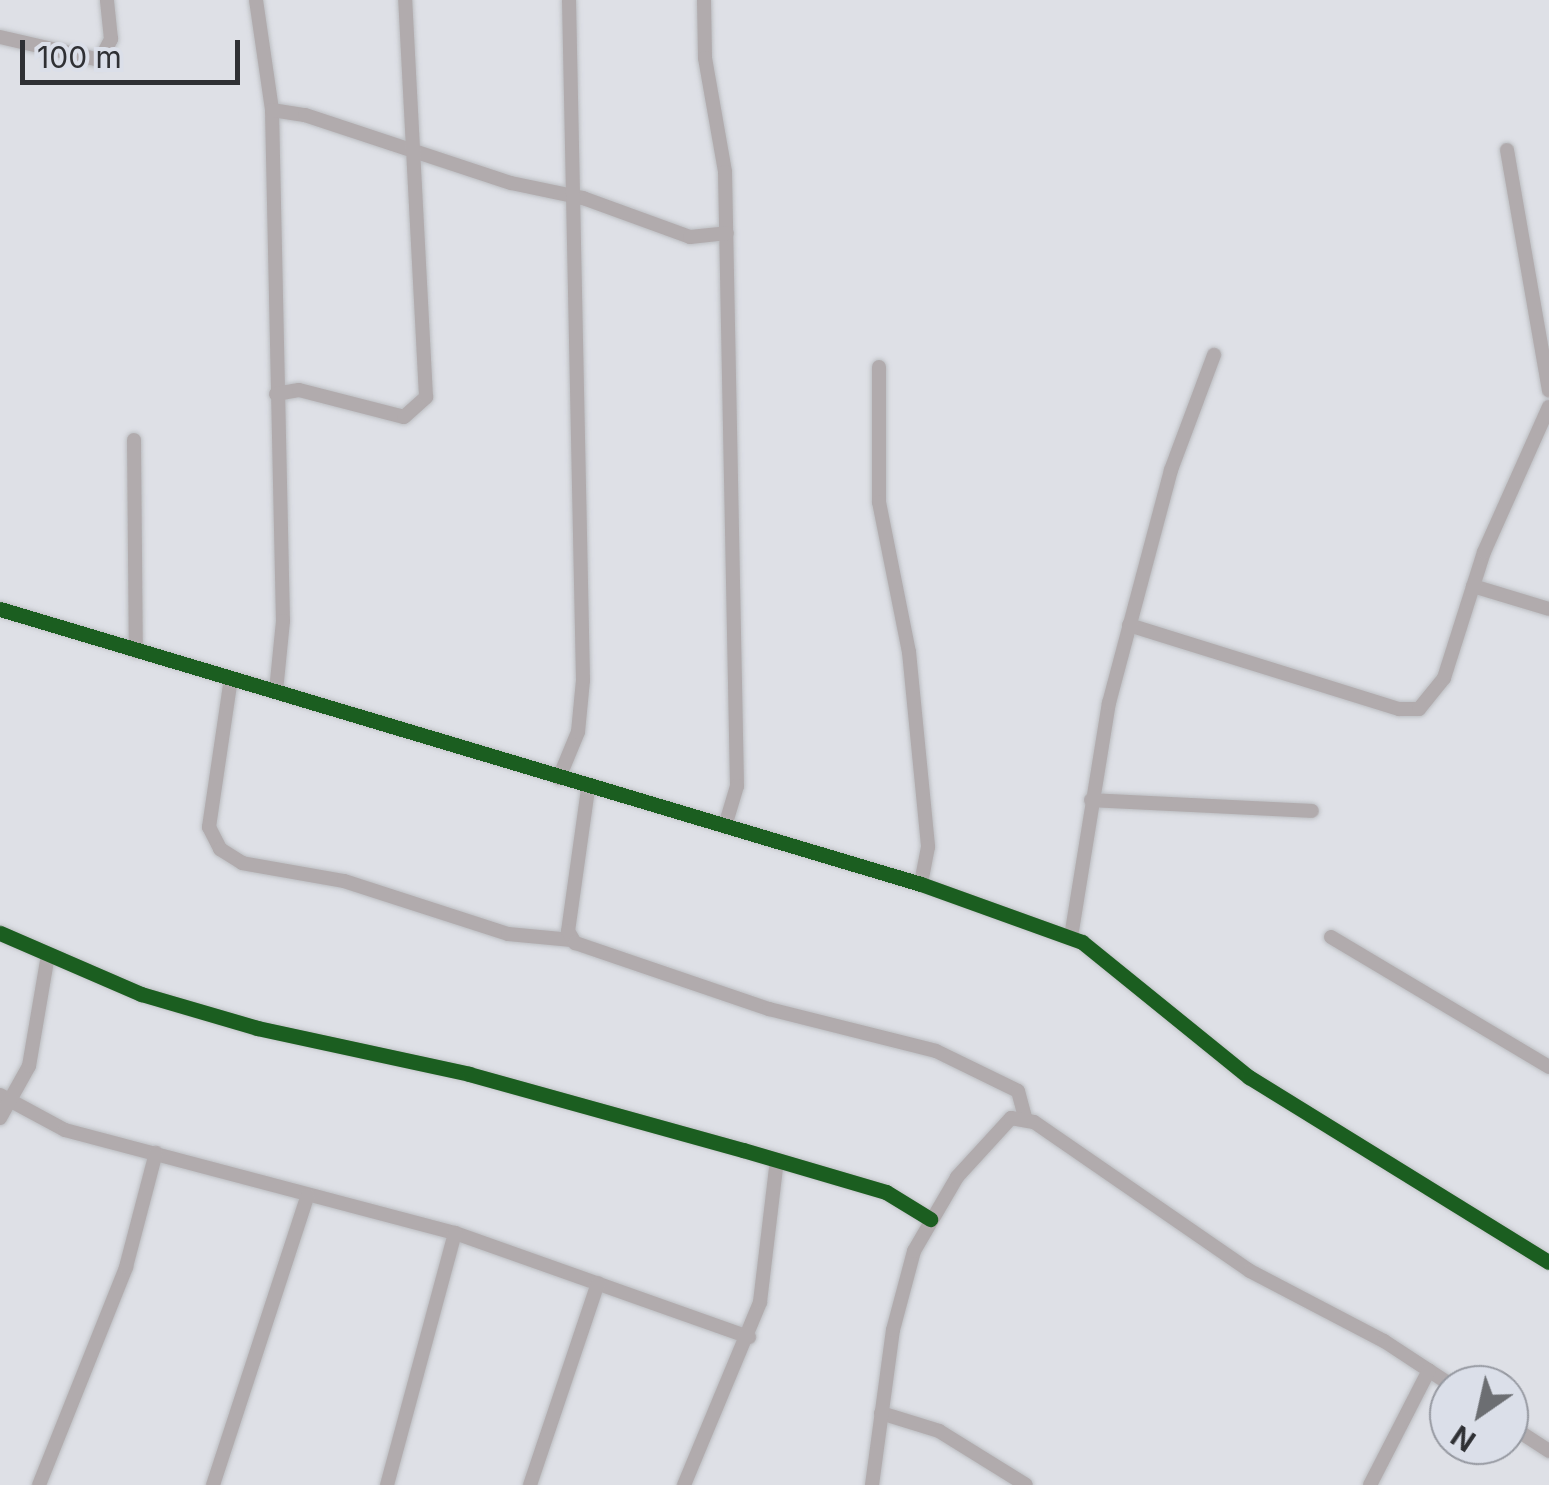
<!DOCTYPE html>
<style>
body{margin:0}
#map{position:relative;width:1549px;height:1485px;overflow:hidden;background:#dee0e6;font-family:Inter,sans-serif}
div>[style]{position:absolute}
.roads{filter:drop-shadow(0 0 2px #bcbec2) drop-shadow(0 0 2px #bcbec2)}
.street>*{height:14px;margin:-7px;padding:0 7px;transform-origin:7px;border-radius:7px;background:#b1abad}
.cycleway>*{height:15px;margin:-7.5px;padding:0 7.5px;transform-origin:7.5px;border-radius:7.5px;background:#1b5e20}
span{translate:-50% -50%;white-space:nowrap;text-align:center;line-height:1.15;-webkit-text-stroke:10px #dbdfe9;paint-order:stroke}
.north{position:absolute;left:1429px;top:1365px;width:100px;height:100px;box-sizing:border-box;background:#dbdfe9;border:2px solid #9699a1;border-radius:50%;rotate:214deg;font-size:28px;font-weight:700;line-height:40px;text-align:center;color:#2f3034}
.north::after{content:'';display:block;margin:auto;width:35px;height:45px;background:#6c6e72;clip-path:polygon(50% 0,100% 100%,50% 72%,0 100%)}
.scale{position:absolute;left:20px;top:40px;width:220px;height:45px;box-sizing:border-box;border:5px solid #2f3034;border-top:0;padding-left:12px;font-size:30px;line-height:35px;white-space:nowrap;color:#2f3034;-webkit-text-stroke:8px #dbdfe9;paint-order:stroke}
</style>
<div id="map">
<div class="roads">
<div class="street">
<i style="left:256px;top:0;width:111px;rotate:81.7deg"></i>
<i style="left:272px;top:110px;width:511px;rotate:88.77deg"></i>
<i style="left:283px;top:621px;width:70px;rotate:95.7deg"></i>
<i style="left:704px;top:0;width:58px;rotate:89deg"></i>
<i style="left:705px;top:58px;width:116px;rotate:80deg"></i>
<i style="left:725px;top:172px;width:614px;rotate:88.88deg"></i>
<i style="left:737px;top:786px;width:42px;rotate:106.7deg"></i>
<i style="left:0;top:37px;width:103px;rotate:13deg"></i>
<i style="left:100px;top:60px;width:24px;rotate:-62deg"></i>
<i style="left:111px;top:39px;width:39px;rotate:-96deg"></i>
<i style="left:272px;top:110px;width:33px;rotate:9deg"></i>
<i style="left:305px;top:115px;width:217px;rotate:18.3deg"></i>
<i style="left:511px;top:183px;width:74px;rotate:11.8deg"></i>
<i style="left:583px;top:198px;width:114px;rotate:20deg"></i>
<i style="left:690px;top:237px;width:37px;rotate:-6deg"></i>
<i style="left:1507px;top:150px;width:244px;rotate:80.1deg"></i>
<i style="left:879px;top:367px;width:135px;rotate:90deg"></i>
<i style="left:879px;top:502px;width:153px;rotate:78.7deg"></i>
<i style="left:909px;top:652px;width:196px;rotate:84.4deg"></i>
<i style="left:928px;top:847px;width:38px;rotate:101deg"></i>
<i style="left:276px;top:394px;width:23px;rotate:-10deg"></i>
<i style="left:299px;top:390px;width:108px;rotate:14.4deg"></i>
<i style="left:404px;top:417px;width:30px;rotate:-42deg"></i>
<i style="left:426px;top:397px;width:398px;rotate:-93deg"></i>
<i style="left:134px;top:440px;width:211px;rotate:89.5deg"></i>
<i style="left:1473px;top:586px;width:79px;rotate:16.8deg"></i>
<i style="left:0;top:609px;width:961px;rotate:16.63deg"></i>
<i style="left:921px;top:884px;width:171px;rotate:19.8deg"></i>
<i style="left:1082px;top:942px;width:215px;rotate:39deg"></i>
<i style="left:1249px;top:1077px;width:352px;rotate:31.7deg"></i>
<i style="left:1129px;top:625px;width:283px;rotate:17.3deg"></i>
<i style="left:1399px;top:709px;width:20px"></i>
<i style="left:1419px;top:709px;width:40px;rotate:-51deg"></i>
<i style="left:1444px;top:678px;width:132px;rotate:-72.4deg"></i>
<i style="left:1484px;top:552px;width:159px;rotate:-65.9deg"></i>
<i style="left:231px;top:678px;width:151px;rotate:98.4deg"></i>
<i style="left:209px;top:827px;width:25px;rotate:63deg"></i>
<i style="left:220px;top:849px;width:26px;rotate:32deg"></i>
<i style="left:242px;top:863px;width:104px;rotate:10deg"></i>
<i style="left:344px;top:881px;width:172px;rotate:17.9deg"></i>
<i style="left:508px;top:934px;width:64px;rotate:5.4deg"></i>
<i style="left:559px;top:778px;width:50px;rotate:-67.6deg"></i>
<i style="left:578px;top:732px;width:52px;rotate:-84.5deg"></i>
<i style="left:583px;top:680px;width:680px;rotate:-91.18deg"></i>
<i style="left:588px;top:789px;width:143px;rotate:98deg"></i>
<i style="left:568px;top:931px;width:14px;rotate:60deg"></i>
<i style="left:575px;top:943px;width:205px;rotate:18.8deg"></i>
<i style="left:769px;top:1009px;width:172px;rotate:14.1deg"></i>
<i style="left:936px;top:1051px;width:91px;rotate:26deg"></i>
<i style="left:1018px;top:1091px;width:28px;rotate:75deg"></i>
<i style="left:1091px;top:800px;width:221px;rotate:2.8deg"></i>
<i style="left:0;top:933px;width:154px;rotate:23.4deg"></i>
<i style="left:141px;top:994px;width:121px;rotate:16.3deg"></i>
<i style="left:257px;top:1028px;width:217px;rotate:12.2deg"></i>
<i style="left:469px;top:1074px;width:284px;rotate:15.5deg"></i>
<i style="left:743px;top:1150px;width:149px;rotate:16.4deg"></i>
<i style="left:886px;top:1192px;width:52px;rotate:31.5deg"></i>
<i style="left:1071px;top:937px;width:237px;rotate:-80.8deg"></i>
<i style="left:1109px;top:703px;width:241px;rotate:-75.1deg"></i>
<i style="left:1171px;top:470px;width:123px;rotate:-69.5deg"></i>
<i style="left:1331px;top:937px;width:254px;rotate:30.8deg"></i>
<i style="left:0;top:1095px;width:74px;rotate:28.3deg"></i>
<i style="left:65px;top:1130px;width:403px;rotate:14.8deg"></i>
<i style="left:455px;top:1233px;width:312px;rotate:19.5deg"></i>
<i style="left:0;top:1118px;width:60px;rotate:-60.9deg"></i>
<i style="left:29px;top:1066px;width:113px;rotate:-80.3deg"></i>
<i style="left:881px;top:1413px;width:61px;rotate:17.2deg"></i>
<i style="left:939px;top:1431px;width:102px;rotate:31.8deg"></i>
<i style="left:1509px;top:1425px;width:48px;rotate:33deg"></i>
<i style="left:39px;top:1485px;width:235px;rotate:-68.2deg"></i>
<i style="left:126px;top:1267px;width:118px;rotate:-75.3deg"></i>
<i style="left:213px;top:1485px;width:305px;rotate:-71.9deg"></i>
<i style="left:387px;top:1485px;width:261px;rotate:-74.9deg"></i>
<i style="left:530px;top:1485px;width:213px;rotate:-71.4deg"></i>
<i style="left:684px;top:1485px;width:198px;rotate:-67.4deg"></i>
<i style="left:760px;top:1302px;width:143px;rotate:-83.2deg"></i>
<i style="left:872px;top:1485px;width:156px;rotate:-82.3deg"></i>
<i style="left:893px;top:1330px;width:82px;rotate:-75.1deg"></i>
<i style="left:914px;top:1251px;width:86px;rotate:-59.8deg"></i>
<i style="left:957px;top:1177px;width:80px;rotate:-47.5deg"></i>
<i style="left:1011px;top:1118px;width:23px;rotate:10deg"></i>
<i style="left:1034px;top:1122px;width:262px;rotate:34.6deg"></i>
<i style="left:1250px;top:1271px;width:151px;rotate:27.6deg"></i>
<i style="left:1384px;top:1341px;width:80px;rotate:33.3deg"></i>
<i style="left:1370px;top:1485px;width:129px;rotate:-62.8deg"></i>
</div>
</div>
<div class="cycleway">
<i style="left:0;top:609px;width:961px;rotate:16.63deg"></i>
<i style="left:921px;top:884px;width:171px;rotate:19.8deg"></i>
<i style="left:1082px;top:942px;width:215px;rotate:39deg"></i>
<i style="left:1249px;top:1077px;width:352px;rotate:31.7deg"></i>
<i style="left:0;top:933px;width:154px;rotate:23.4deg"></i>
<i style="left:141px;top:994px;width:121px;rotate:16.3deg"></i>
<i style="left:257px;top:1028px;width:217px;rotate:12.2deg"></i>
<i style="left:469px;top:1074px;width:284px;rotate:15.5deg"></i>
<i style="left:743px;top:1150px;width:149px;rotate:16.4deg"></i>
<i style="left:886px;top:1192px;width:52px;rotate:31.5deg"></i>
</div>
<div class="north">N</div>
<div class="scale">100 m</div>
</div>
